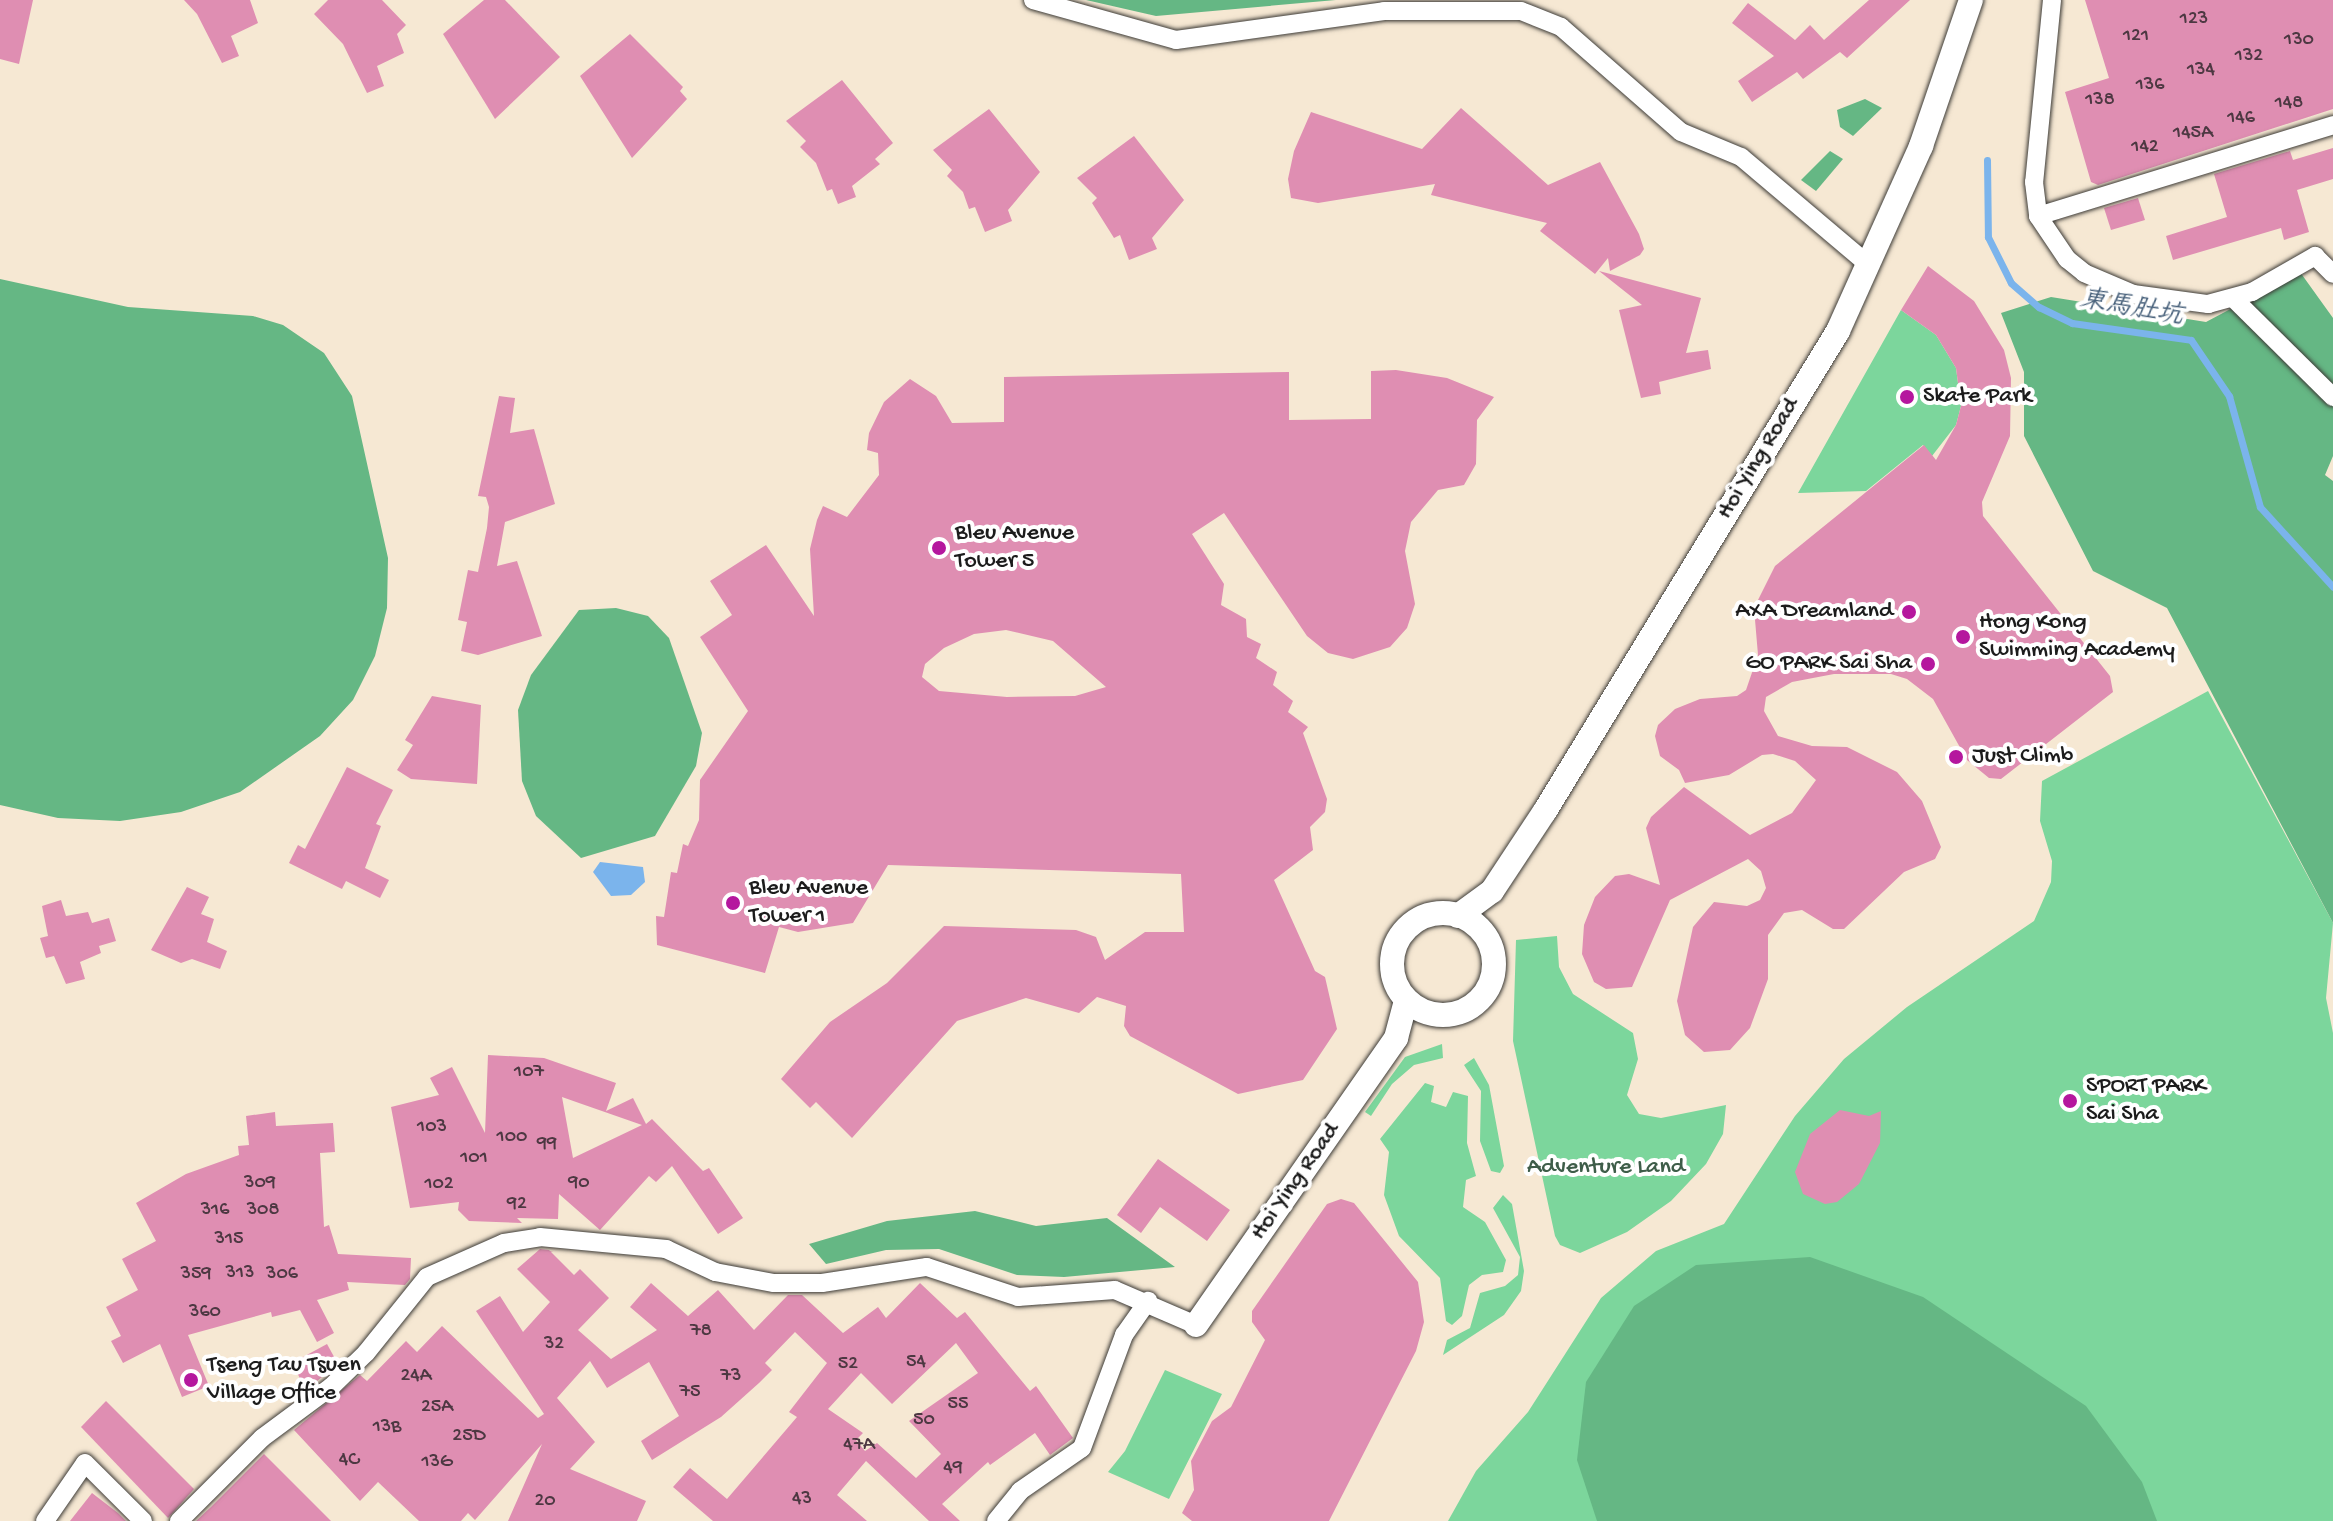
<!DOCTYPE html>
<meta charset="utf-8">
<style>
body{margin:0}
#map{position:relative;width:2333px;height:1521px;overflow:hidden;background:#f6e8d3;font-family:"Gochi Hand","LXGW WenKai TC",sans-serif}
div>[style]{position:absolute}
.green>*{inset:0;background:#7cd69c}
.forest>*{inset:0;background:#65b784}
.water>*{inset:0;background:#7bb4ec}
.stream>*{height:7px;margin:-3.5px;padding:0 3.5px;transform-origin:3.5px;border-radius:3.5px;background:#7bb4ec}
.building>*{inset:0;background:#df8eb2}
.roads{filter:drop-shadow(0 0 2px #3d3b37) drop-shadow(0 0 2px #3d3b37)}
.minor>*{height:18px;margin:-9px;padding:0 9px;transform-origin:9px;border-radius:9px;background:#fff}
.tertiary>*{height:24px;margin:-12px;padding:0 12px;transform-origin:12px;border-radius:12px;background:#fff}
.tertiary>.ring{margin:-12px;padding:0;box-sizing:content-box;background:none;border:24px solid #fff;border-radius:50%}
.dots>*{width:22px;height:22px;translate:-50% -50%;box-sizing:border-box;border:4px solid #fff;border-radius:50%}
span{translate:-50% -50%;white-space:nowrap;text-align:center;line-height:1.15;-webkit-text-stroke:8px #fff;paint-order:stroke}
.number-label{font-size:20px;color:#4d3842}
.number-label span{-webkit-text-stroke-width:0}
.poi-label{font-size:24px;color:#1c1c1c}
.left{translate:0 -50%;text-align:left}
.right{translate:-100% -50%;text-align:right}
.street-label{font-size:24px;color:#1c1c1c}
.park-label{font-size:24px;color:#3e5d49}
.water-label{font-size:26px;color:#47607a;font-style:italic}
</style>
<div id="map">
<div class="green">
<i style="clip-path:polygon(1901px 310px,1936px 335px,1956px 368px,1961px 406px,1956px 425px,1932px 456px,1923px 445px,1866px 491px,1798px 493px)"></i>
<i style="clip-path:polygon(2208px 691px,2333px 923px,2326px 998px,2333px 1033px,2333px 1521px,1448px 1521px,1476px 1471px,1528px 1412px,1601px 1298px,1656px 1251px,1724px 1224px,1795px 1116px,1844px 1059px,1907px 1007px,2034px 921px,2051px 882px,2052px 861px,2040px 821px,2042px 781px)"></i>
<i style="clip-path:polygon(1557px 936px,1559px 967px,1573px 994px,1633px 1033px,1638px 1059px,1627px 1095px,1639px 1114px,1661px 1118px,1726px 1105px,1723px 1134px,1706px 1164px,1671px 1201px,1627px 1232px,1580px 1253px,1560px 1245px,1555px 1236px,1513px 1041px,1516px 940px)"></i>
<i style="clip-path:polygon(1442px 1044px,1443px 1058px,1414px 1065px,1392px 1084px,1371px 1116px,1365px 1112px,1405px 1057px)"></i>
<i style="clip-path:polygon(1474px 1058px,1489px 1085px,1504px 1166px,1500px 1173px,1491px 1171px,1480px 1141px,1481px 1091px,1464px 1065px)"></i>
<i style="clip-path:polygon(1425px 1083px,1434px 1086px,1431px 1102px,1446px 1107px,1453px 1092px,1468px 1096px,1467px 1143px,1476px 1176px,1466px 1180px,1463px 1207px,1485px 1222px,1506px 1260px,1503px 1272px,1482px 1275px,1469px 1285px,1462px 1316px,1452px 1325px,1446px 1321px,1440px 1278px,1399px 1236px,1384px 1195px,1389px 1152px,1380px 1139px)"></i>
<i style="clip-path:polygon(1503px 1195px,1512px 1204px,1524px 1271px,1521px 1291px,1504px 1315px,1443px 1355px,1447px 1340px,1470px 1328px,1480px 1293px,1505px 1286px,1518px 1275px,1520px 1257px,1493px 1208px)"></i>
<i style="clip-path:polygon(1165px 1370px,1222px 1394px,1169px 1499px,1108px 1472px,1125px 1451px)"></i>
</div>
<div class="forest">
<i style="clip-path:polygon(1086px 0,1336px 0,1156px 16px)"></i>
<i style="clip-path:polygon(1865px 99px,1882px 108px,1853px 136px,1840px 127px,1837px 110px)"></i>
<i style="clip-path:polygon(1830px 151px,1843px 159px,1816px 191px,1801px 180px)"></i>
<i style="clip-path:polygon(2300px 272px,2333px 318px,2333px 456px,2325px 475px,2333px 481px,2333px 923px,2167px 608px,2093px 571px,2024px 436px,2024px 372px,2001px 313px,2051px 297px,2206px 322px)"></i>
<i style="clip-path:polygon(0 279px,128px 307px,253px 316px,283px 325px,324px 353px,352px 396px,388px 558px,387px 608px,375px 656px,353px 700px,320px 736px,240px 792px,181px 812px,120px 821px,58px 818px,0 805px)"></i>
<i style="clip-path:polygon(616px 608px,648px 616px,669px 638px,702px 733px,696px 766px,655px 836px,581px 858px,536px 816px,522px 781px,518px 710px,531px 675px,579px 610px)"></i>
<i style="clip-path:polygon(975px 1211px,1036px 1226px,1107px 1218px,1175px 1267px,1064px 1277px,1017px 1275px,939px 1249px,886px 1250px,826px 1264px,809px 1244px,887px 1221px)"></i>
<i style="clip-path:polygon(1810px 1257px,1923px 1297px,2086px 1406px,2142px 1482px,2157px 1521px,1597px 1521px,1577px 1460px,1586px 1382px,1634px 1306px,1696px 1265px)"></i>
</div>
<div class="water">
<i style="clip-path:polygon(600px 862px,643px 867px,645px 882px,631px 895px,611px 896px,593px 872px)"></i>
</div>
<div class="stream">
<i style="left:1987px;top:160px;width:77px;rotate:89.3deg"></i>
<i style="left:1988px;top:237px;width:51px;rotate:63.4deg"></i>
<i style="left:2011px;top:283px;width:37px;rotate:41deg"></i>
<i style="left:2039px;top:307px;width:37px;rotate:26deg"></i>
<i style="left:2072px;top:323px;width:120px;rotate:8.1deg"></i>
<i style="left:2191px;top:340px;width:68px;rotate:55.8deg"></i>
<i style="left:2229px;top:396px;width:115px;rotate:74.4deg"></i>
<i style="left:2260px;top:507px;width:108px;rotate:47.6deg"></i>
</div>
<div class="building">
<i style="clip-path:polygon(0 0,33px 0,19px 64px,0 59px)"></i>
<i style="clip-path:polygon(184px 0,250px 0,258px 23px,231px 36px,239px 56px,222px 63px,197px 14px)"></i>
<i style="clip-path:polygon(328px 0,382px 0,406px 25px,397px 34px,404px 53px,377px 66px,384px 86px,367px 93px,343px 44px,314px 14px)"></i>
<i style="clip-path:polygon(484px 0,505px 0,560px 57px,495px 119px,443px 34px)"></i>
<i style="clip-path:polygon(1869px 0,1910px 0,1847px 58px,1840px 52px,1803px 79px,1797px 72px,1752px 102px,1738px 81px,1774px 56px,1732px 23px,1748px 3px,1795px 40px,1810px 25px,1824px 40px)"></i>
<i style="clip-path:polygon(2085px 0,2333px 0,2333px 109px,2098px 185px,2091px 182px,2065px 92px,2109px 78px)"></i>
<i style="clip-path:polygon(630px 34px,683px 87px,680px 91px,687px 99px,632px 158px,580px 76px)"></i>
<i style="clip-path:polygon(842px 80px,893px 143px,875px 159px,880px 164px,852px 186px,856px 197px,838px 204px,832px 189px,827px 191px,816px 163px,800px 147px,806px 141px,786px 121px)"></i>
<i style="clip-path:polygon(1461px 108px,1548px 185px,1600px 162px,1639px 234px,1644px 249px,1640px 255px,1610px 271px,1608px 258px,1595px 274px,1540px 231px,1547px 223px,1431px 195px,1435px 184px,1318px 203px,1291px 198px,1288px 179px,1294px 151px,1311px 112px,1422px 149px)"></i>
<i style="clip-path:polygon(989px 109px,1040px 172px,1008px 210px,1012px 221px,985px 232px,975px 207px,969px 209px,963px 192px,947px 176px,952px 170px,933px 150px)"></i>
<i style="clip-path:polygon(1134px 136px,1184px 200px,1152px 238px,1157px 249px,1129px 260px,1120px 235px,1114px 238px,1092px 203px,1097px 198px,1077px 178px)"></i>
<i style="clip-path:polygon(2333px 148px,2333px 179px,2297px 190px,2309px 232px,2284px 240px,2281px 228px,2173px 260px,2166px 236px,2227px 217px,2214px 174px,2290px 151px,2293px 160px)"></i>
<i style="clip-path:polygon(2138px 198px,2145px 220px,2111px 230px,2104px 208px)"></i>
<i style="clip-path:polygon(1928px 266px,1974px 301px,2004px 350px,2011px 378px,2010px 436px,1982px 502px,1983px 516px,2110px 676px,2113px 692px,2001px 779px,1989px 778px,1967px 760px,1933px 699px,1907px 679px,1891px 674px,1834px 674px,1792px 682px,1766px 697px,1764px 711px,1778px 736px,1812px 746px,1847px 747px,1897px 772px,1922px 801px,1941px 847px,1935px 859px,1904px 872px,1844px 929px,1833px 929px,1802px 910px,1784px 913px,1768px 935px,1768px 979px,1750px 1028px,1730px 1050px,1704px 1052px,1685px 1035px,1677px 1001px,1693px 927px,1714px 902px,1747px 906px,1760px 900px,1766px 888px,1761px 871px,1748px 859px,1670px 900px,1632px 987px,1606px 989px,1594px 982px,1582px 954px,1584px 925px,1595px 897px,1615px 876px,1629px 874px,1660px 885px,1646px 828px,1651px 817px,1684px 787px,1750px 835px,1792px 813px,1816px 780px,1795px 761px,1773px 754px,1762px 755px,1729px 775px,1685px 783px,1679px 770px,1660px 756px,1655px 736px,1658px 725px,1675px 709px,1700px 699px,1737px 696px,1746px 690px,1758px 655px,1754px 608px,1775px 566px,1924px 445px,1936px 460px,1956px 425px,1961px 406px,1956px 368px,1936px 335px,1901px 310px)"></i>
<i style="clip-path:polygon(1599px 271px,1701px 298px,1686px 353px,1708px 350px,1711px 369px,1659px 382px,1661px 394px,1641px 398px,1619px 310px,1642px 305px)"></i>
<i style="clip-path:polygon(evenodd,1396px 370px,1447px 378px,1494px 397px,1477px 420px,1476px 464px,1464px 485px,1438px 490px,1411px 522px,1405px 551px,1415px 604px,1407px 628px,1390px 647px,1353px 659px,1328px 653px,1307px 636px,1224px 513px,1192px 534px,1224px 584px,1221px 605px,1246px 619px,1247px 637px,1261px 644px,1256px 658px,1277px 672px,1273px 685px,1293px 701px,1288px 712px,1308px 727px,1303px 733px,1327px 799px,1325px 812px,1310px 827px,1313px 850px,1274px 880px,1315px 971px,1325px 977px,1337px 1029px,1303px 1080px,1238px 1094px,1130px 1036px,1124px 1026px,1126px 1006px,1097px 997px,1079px 1013px,1026px 998px,957px 1021px,852px 1138px,816px 1102px,810px 1108px,781px 1079px,830px 1022px,887px 983px,944px 926px,1076px 930px,1096px 937px,1105px 960px,1145px 932px,1184px 932px,1181px 874px,888px 865px,853px 923px,798px 932px,779px 927px,765px 973px,657px 945px,656px 916px,664px 917px,671px 872px,677px 873px,683px 844px,688px 846px,699px 820px,700px 780px,748px 711px,700px 637px,732px 615px,710px 581px,766px 545px,814px 616px,810px 549px,817px 520px,823px 506px,847px 517px,879px 475px,878px 453px,867px 450px,869px 433px,884px 402px,910px 379px,936px 396px,952px 423px,1004px 422px,1004px 377px,1289px 372px,1289px 420px,1371px 419px,1371px 371px,1396px 370px,1006px 630px,1053px 641px,1106px 687px,1075px 696px,1007px 697px,939px 691px,922px 677px,925px 664px,944px 648px,974px 634px,1006px 630px)"></i>
<i style="clip-path:polygon(499px 396px,515px 398px,510px 433px,534px 429px,555px 504px,505px 522px,497px 566px,517px 561px,542px 636px,478px 655px,461px 651px,467px 622px,458px 620px,468px 570px,478px 572px,487px 528px,489px 507px,486px 497px,478px 496px)"></i>
<i style="clip-path:polygon(432px 696px,481px 705px,477px 784px,411px 779px,397px 770px,413px 745px,405px 740px)"></i>
<i style="clip-path:polygon(347px 767px,393px 790px,376px 824px,381px 826px,365px 868px,389px 880px,380px 898px,346px 881px,342px 889px,289px 863px,298px 845px,305px 849px)"></i>
<i style="clip-path:polygon(187px 887px,209px 897px,201px 914px,214px 919px,207px 942px,227px 951px,220px 969px,192px 959px,181px 963px,151px 950px)"></i>
<i style="clip-path:polygon(61px 900px,66px 916px,88px 912px,92px 923px,109px 918px,116px 941px,99px 946px,101px 953px,80px 962px,85px 979px,66px 984px,54px 956px,46px 958px,40px 938px,48px 936px,42px 906px)"></i>
<i style="clip-path:polygon(evenodd,488px 1055px,544px 1058px,616px 1083px,606px 1111px,633px 1098px,646px 1124px,652px 1119px,703px 1171px,709px 1168px,743px 1218px,718px 1234px,672px 1166px,656px 1182px,649px 1176px,600px 1230px,559px 1194px,558px 1219px,517px 1218px,522px 1223px,469px 1221px,458px 1210px,459px 1202px,410px 1208px,391px 1107px,439px 1095px,430px 1078px,452px 1067px,485px 1133px,488px 1055px,562px 1097px,579px 1103px,642px 1125px,573px 1158px,562px 1097px)"></i>
<i style="clip-path:polygon(1840px 1110px,1869px 1116px,1881px 1111px,1880px 1143px,1859px 1184px,1837px 1202px,1825px 1204px,1803px 1194px,1795px 1172px,1810px 1134px)"></i>
<i style="clip-path:polygon(275px 1112px,276px 1126px,333px 1123px,335px 1152px,320px 1153px,324px 1227px,329px 1225px,338px 1254px,411px 1258px,410px 1279px,405px 1285px,347px 1282px,349px 1290px,317px 1300px,334px 1333px,317px 1342px,300px 1310px,272px 1317px,271px 1312px,188px 1335px,209px 1386px,182px 1397px,160px 1344px,123px 1363px,111px 1341px,121px 1336px,106px 1307px,138px 1290px,122px 1259px,156px 1241px,136px 1203px,186px 1174px,239px 1155px,238px 1146px,249px 1145px,246px 1116px)"></i>
<i style="clip-path:polygon(1158px 1159px,1230px 1210px,1207px 1241px,1160px 1207px,1141px 1233px,1117px 1215px)"></i>
<i style="clip-path:polygon(1341px 1199px,1354px 1203px,1418px 1282px,1424px 1322px,1416px 1351px,1329px 1521px,1192px 1521px,1182px 1513px,1194px 1490px,1191px 1461px,1212px 1421px,1231px 1407px,1265px 1340px,1252px 1322px,1252px 1311px,1327px 1204px)"></i>
<i style="clip-path:polygon(evenodd,540px 1249px,549px 1250px,574px 1275px,580px 1269px,609px 1298px,578px 1330px,611px 1359px,657px 1330px,630px 1307px,651px 1283px,688px 1316px,718px 1290px,754px 1330px,788px 1295px,802px 1295px,843px 1333px,878px 1307px,886px 1318px,920px 1283px,957px 1318px,965px 1312px,1030px 1391px,1036px 1386px,1073px 1438px,1050px 1455px,1035px 1433px,990px 1465px,988px 1462px,942px 1504px,960px 1521px,929px 1521px,866px 1461px,837px 1495px,867px 1521px,713px 1521px,673px 1487px,690px 1468px,727px 1499px,797px 1417px,789px 1412px,827px 1363px,795px 1332px,765px 1363px,772px 1370px,759px 1383px,721px 1417px,652px 1460px,641px 1441px,679px 1416px,649px 1362px,607px 1388px,590px 1361px,557px 1398px,595px 1442px,570px 1469px,646px 1501px,637px 1521px,508px 1521px,542px 1444px,475px 1520px,468px 1513px,461px 1521px,419px 1521px,378px 1482px,360px 1501px,294px 1430px,360px 1375px,367px 1381px,406px 1341px,417px 1352px,442px 1326px,538px 1418px,544px 1414px,476px 1311px,500px 1296px,523px 1332px,550px 1302px,517px 1269px,540px 1249px,956px 1343px,978px 1373px,909px 1421px,941px 1454px,916px 1478px,877px 1443px,865px 1451px,856px 1440px,863px 1433px,828px 1409px,861px 1373px,892px 1404px,956px 1343px)"></i>
<i style="clip-path:polygon(327px 1344px,338px 1364px,306px 1390px,292px 1363px)"></i>
<i style="clip-path:polygon(106px 1401px,194px 1489px,168px 1518px,81px 1427px)"></i>
<i style="clip-path:polygon(264px 1454px,331px 1521px,196px 1521px,211px 1507px)"></i>
<i style="clip-path:polygon(92px 1493px,118px 1513px,126px 1521px,70px 1521px)"></i>
</div>
<div class="roads">
<div class="minor">
<i style="left:1033px;top:0;width:148px;rotate:15.6deg"></i>
<i style="left:1176px;top:40px;width:210px;rotate:-7.9deg"></i>
<i style="left:1384px;top:11px;width:137px"></i>
<i style="left:1521px;top:11px;width:43px;rotate:21.8deg"></i>
<i style="left:1561px;top:27px;width:159px;rotate:41.2deg"></i>
<i style="left:1681px;top:132px;width:65px;rotate:22.6deg"></i>
<i style="left:1741px;top:157px;width:167px;rotate:40.2deg"></i>
<i style="left:2052px;top:0;width:183px;rotate:95.6deg"></i>
<i style="left:2034px;top:182px;width:34px;rotate:83deg"></i>
<i style="left:2038px;top:216px;width:52px;rotate:56deg"></i>
<i style="left:2067px;top:259px;width:22px;rotate:39deg"></i>
<i style="left:2084px;top:273px;width:53px;rotate:23.2deg"></i>
<i style="left:2133px;top:294px;width:76px;rotate:7.6deg"></i>
<i style="left:2208px;top:304px;width:46px;rotate:-15.3deg"></i>
<i style="left:2252px;top:292px;width:73px;rotate:-29.7deg"></i>
<i style="left:2315px;top:256px;width:25px;rotate:45deg"></i>
<i style="left:2038px;top:216px;width:309px;rotate:-17.1deg"></i>
<i style="left:2235px;top:300px;width:138px;rotate:44.7deg"></i>
<i style="left:45px;top:1521px;width:70px;rotate:-55.4deg"></i>
<i style="left:85px;top:1463px;width:82px;rotate:45deg"></i>
<i style="left:179px;top:1521px;width:117px;rotate:-45deg"></i>
<i style="left:262px;top:1438px;width:86px;rotate:-36.5deg"></i>
<i style="left:331px;top:1387px;width:49px;rotate:-44.2deg"></i>
<i style="left:366px;top:1353px;width:97px;rotate:-51.2deg"></i>
<i style="left:427px;top:1277px;width:84px;rotate:-23.8deg"></i>
<i style="left:504px;top:1243px;width:36px;rotate:-9deg"></i>
<i style="left:540px;top:1237px;width:127px;rotate:5.4deg"></i>
<i style="left:666px;top:1249px;width:54px;rotate:25.1deg"></i>
<i style="left:715px;top:1272px;width:60px;rotate:10.6deg"></i>
<i style="left:774px;top:1283px;width:48px"></i>
<i style="left:822px;top:1283px;width:106px;rotate:-8.7deg"></i>
<i style="left:927px;top:1267px;width:96px;rotate:18.2deg"></i>
<i style="left:1018px;top:1297px;width:97px;rotate:-4.1deg"></i>
<i style="left:1115px;top:1290px;width:88px;rotate:23.4deg"></i>
<i style="left:996px;top:1521px;width:38px;rotate:-51deg"></i>
<i style="left:1020px;top:1491px;width:75px;rotate:-34.7deg"></i>
<i style="left:1082px;top:1448px;width:121px;rotate:-69.6deg"></i>
<i style="left:1124px;top:1335px;width:42px;rotate:-54.8deg"></i>
</div>
<div class="tertiary">
<i class="ring" style="left:1392px;top:913px;width:78px;height:78px"></i>
<i style="left:1458px;top:916px;width:42px;rotate:-36.3deg"></i>
<i style="left:1492px;top:891px;width:96px;rotate:-56.5deg"></i>
<i style="left:1545px;top:811px;width:562px;rotate:-58.6deg"></i>
<i style="left:1838px;top:331px;width:203px;rotate:-65.8deg"></i>
<i style="left:1921px;top:146px;width:154px;rotate:-71.1deg"></i>
<i style="left:1196px;top:1325px;width:350px;rotate:-55.1deg"></i>
<i style="left:1396px;top:1038px;width:39px;rotate:-75deg"></i>
</div>
</div>
<div class="dots">
<i style="left:1907px;top:397px;background:#b5179e"></i>
<i style="left:939px;top:548px;background:#b5179e"></i>
<i style="left:1909px;top:612px;background:#b5179e"></i>
<i style="left:1963px;top:637px;background:#b5179e"></i>
<i style="left:1928px;top:664px;background:#b5179e"></i>
<i style="left:1956px;top:757px;background:#b5179e"></i>
<i style="left:733px;top:903px;background:#b5179e"></i>
<i style="left:2070px;top:1101px;background:#b5179e"></i>
<i style="left:191px;top:1380px;background:#b5179e"></i>
</div>
<div class="number-label">
<span style="left:2194px;top:19px">123</span>
<span style="left:2136px;top:36px">121</span>
<span style="left:2299px;top:40px">130</span>
<span style="left:2249px;top:56px">132</span>
<span style="left:2201px;top:70px">134</span>
<span style="left:2150px;top:85px">136</span>
<span style="left:2100px;top:100px">138</span>
<span style="left:2289px;top:103px">148</span>
<span style="left:2241px;top:118px">146</span>
<span style="left:2193px;top:133px">145A</span>
<span style="left:2145px;top:147px">142</span>
<span style="left:529px;top:1072px">107</span>
<span style="left:432px;top:1127px">103</span>
<span style="left:512px;top:1137px">100</span>
<span style="left:547px;top:1144px">99</span>
<span style="left:474px;top:1158px">101</span>
<span style="left:260px;top:1183px">309</span>
<span style="left:579px;top:1183px">90</span>
<span style="left:439px;top:1184px">102</span>
<span style="left:517px;top:1204px">92</span>
<span style="left:215px;top:1210px">316</span>
<span style="left:263px;top:1210px">308</span>
<span style="left:229px;top:1239px">315</span>
<span style="left:240px;top:1273px">313</span>
<span style="left:196px;top:1274px">359</span>
<span style="left:282px;top:1274px">306</span>
<span style="left:205px;top:1312px">360</span>
<span style="left:701px;top:1331px">78</span>
<span style="left:554px;top:1344px">32</span>
<span style="left:916px;top:1362px">54</span>
<span style="left:848px;top:1364px">52</span>
<span style="left:416px;top:1376px">24A</span>
<span style="left:731px;top:1376px">73</span>
<span style="left:690px;top:1392px">75</span>
<span style="left:958px;top:1404px">55</span>
<span style="left:437px;top:1407px">25A</span>
<span style="left:924px;top:1420px">50</span>
<span style="left:387px;top:1427px">13B</span>
<span style="left:469px;top:1436px">25D</span>
<span style="left:859px;top:1445px">47A</span>
<span style="left:349px;top:1460px">4C</span>
<span style="left:437px;top:1462px">13G</span>
<span style="left:953px;top:1468px">49</span>
<span style="left:802px;top:1499px">43</span>
<span style="left:545px;top:1501px">20</span>
</div>
<div class="poi-label">
<span class="left" style="left:1923px;top:397px">Skate Park</span>
<span class="left" style="left:955px;top:548px">Bleu Avenue<br>Tower 5</span>
<span class="right" style="left:1893px;top:612px">AXA Dreamland</span>
<span class="left" style="left:1979px;top:637px">Hong Kong<br>Swimming Academy</span>
<span class="right" style="left:1912px;top:664px">GO PARK Sai Sha</span>
<span class="left" style="left:1972px;top:757px">Just Climb</span>
<span class="left" style="left:749px;top:903px">Bleu Avenue<br>Tower 1</span>
<span class="left" style="left:2086px;top:1101px">SPORT PARK<br>Sai Sha</span>
<span class="left" style="left:207px;top:1380px">Tseng Tau Tsuen<br>Village Office</span>
</div>
<div class="street-label">
<span style="left:1759px;top:459px;rotate:-59deg">Hoi Ying Road</span>
<span style="left:1296px;top:1182px;rotate:-55deg">Hoi Ying Road</span>
</div>
<div class="park-label">
<span style="left:1606px;top:1168px">Adventure Land</span>
</div>
<div class="water-label">
<span style="left:2131px;top:310px;rotate:10deg">東馬肚坑</span>
</div>
</div>
